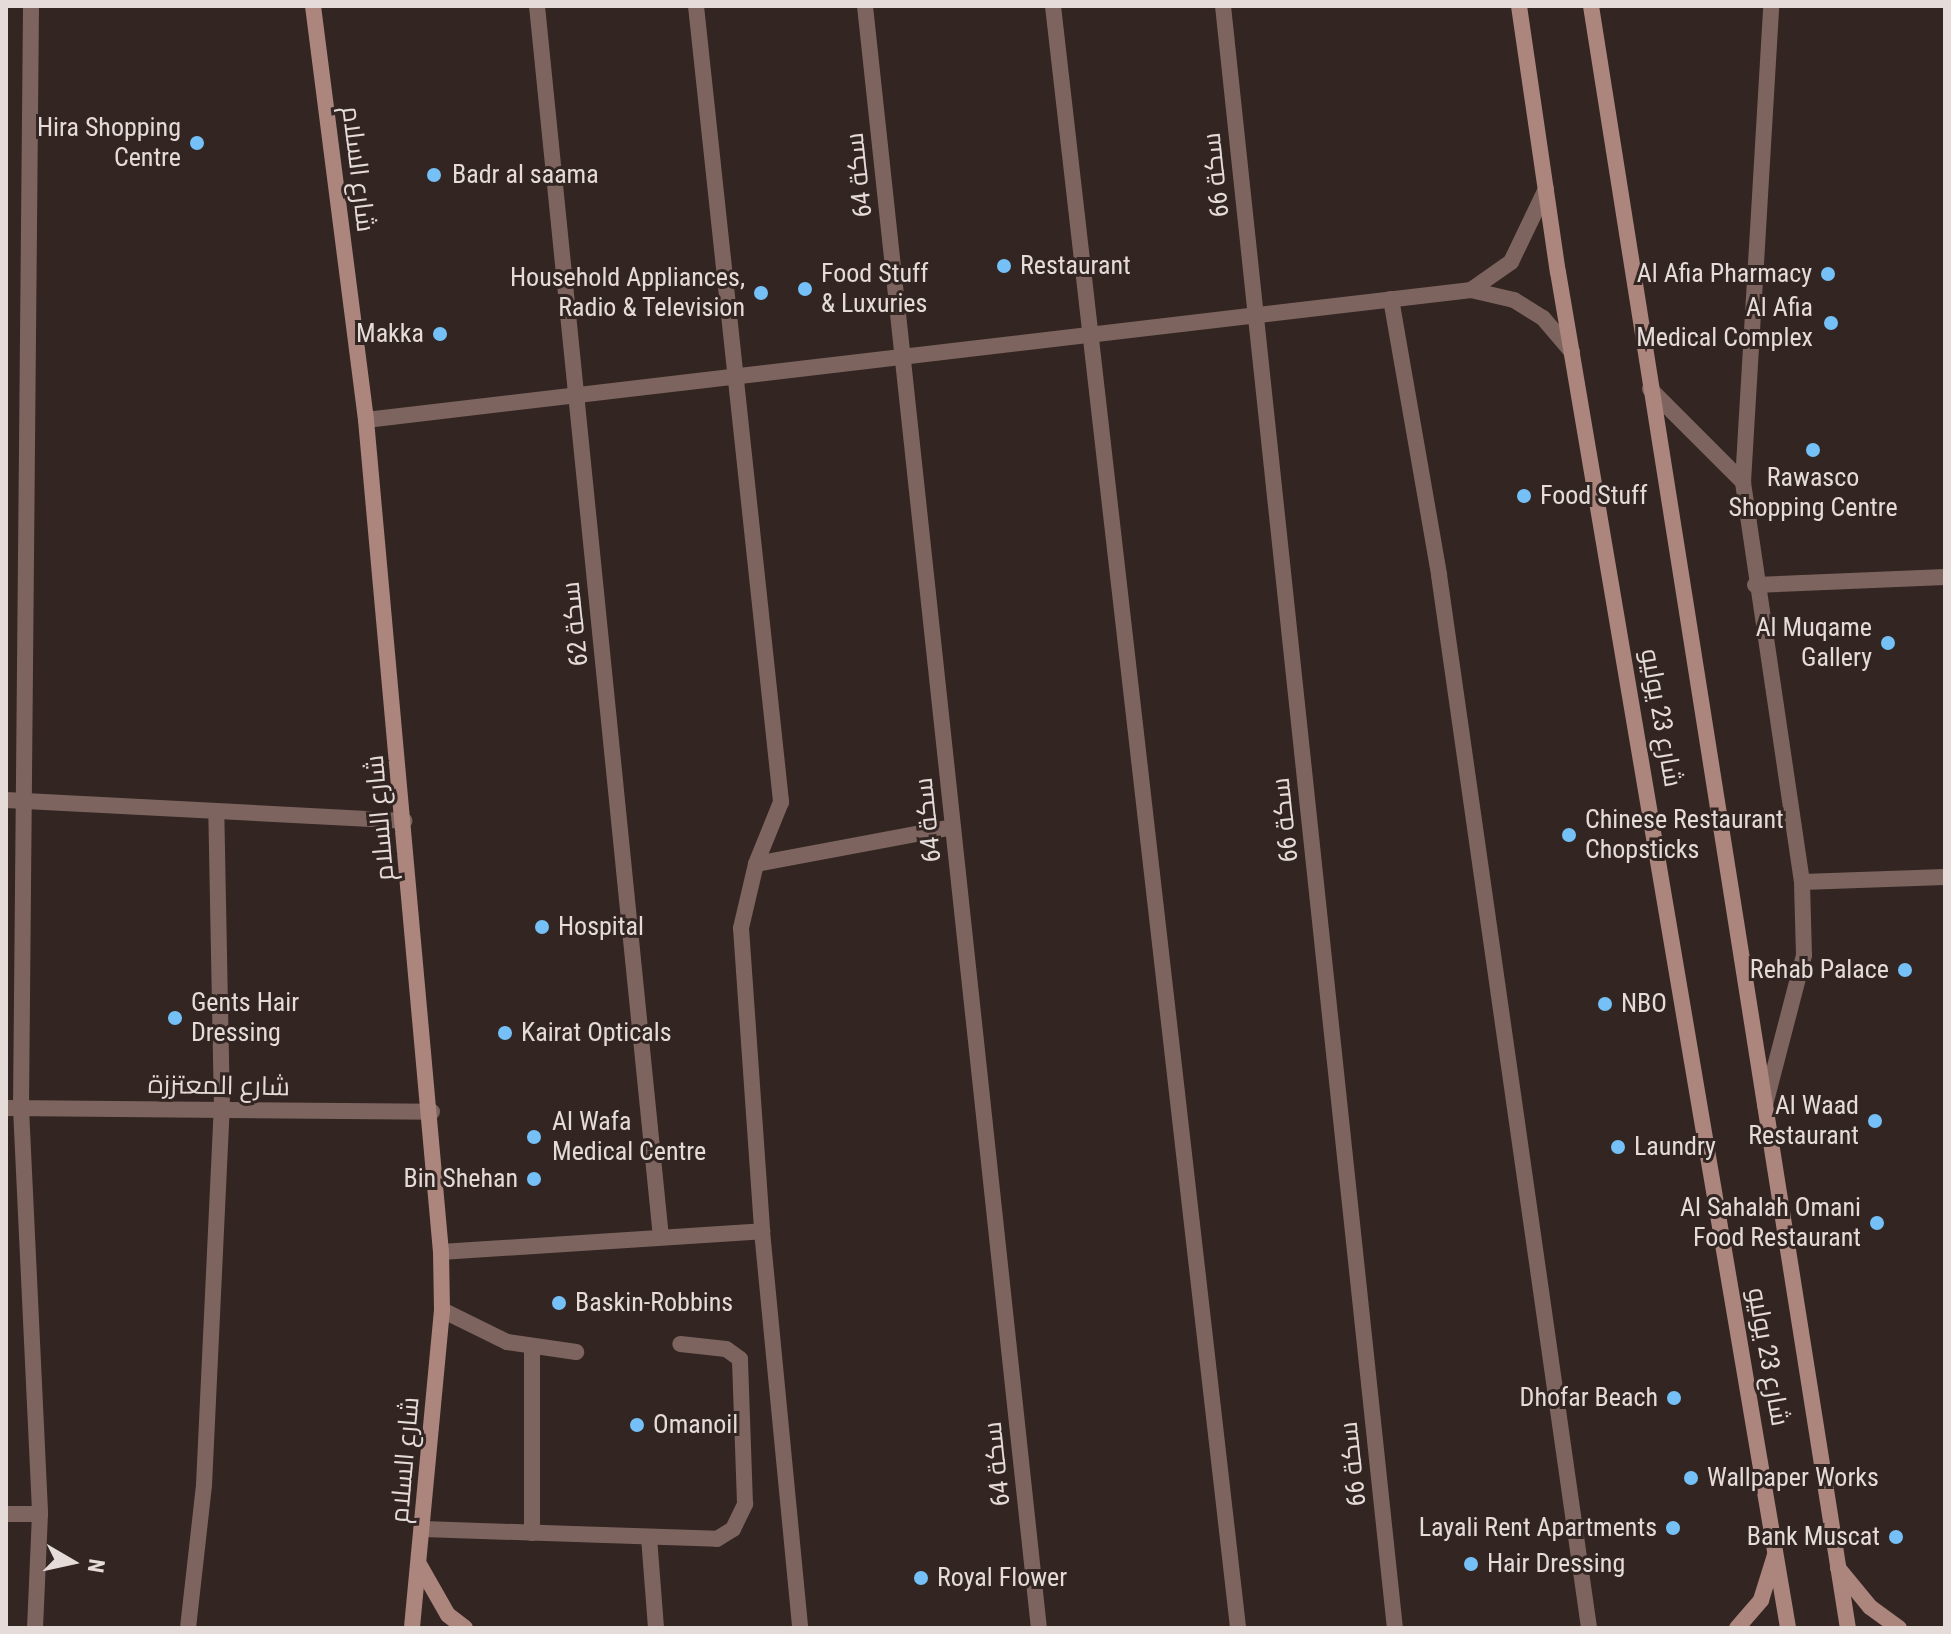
<!DOCTYPE html>
<meta charset="utf-8">
<style>
body{margin:0}
#map{position:relative;width:1951px;height:1634px;overflow:hidden;background:#322522;font-family:"Roboto Condensed",Cairo,sans-serif}
div>[style]{position:absolute}
.lane>*{height:16px;margin:-8px;padding:0 8px;transform-origin:8px;border-radius:8px;background:#7d645f}
.street>*{height:16px;margin:-8px;padding:0 8px;transform-origin:8px;border-radius:8px;background:#7d645f}
.secondary>*{height:16px;margin:-8px;padding:0 8px;transform-origin:8px;border-radius:8px;background:#ac857d}
.dots>*{width:22px;height:22px;translate:-50% -50%;box-sizing:border-box;border:4px solid #322522;border-radius:50%}
span{translate:-50% -50%;white-space:nowrap;text-align:center;line-height:1.15;-webkit-text-stroke:6px #322522;paint-order:stroke}
.poi-label{font-size:26px;color:#e5dcda}
.right{translate:-100% -50%;text-align:right}
.left{translate:0 -50%;text-align:left}
.street-label{font-size:26px;color:#e5dcda}
.frame{position:absolute;inset:0;border:8px solid #e5dcda;pointer-events:none}
.north{position:absolute;left:32px;top:1522px;width:80px;height:80px;-webkit-text-stroke:6px #322522;paint-order:stroke;rotate:99deg;font-size:22px;font-weight:700;line-height:32px;text-align:center;color:#e5dcda}
.north::after{content:'';display:block;margin:auto;width:28px;height:36px;background:#e5dcda;clip-path:polygon(50% 0,100% 100%,50% 72%,0 100%)}
</style>
<div id="map">
<div class="lane">
<i style="left:696px;top:6px;width:801px;rotate:83.9deg"></i>
<i style="left:781px;top:802px;width:67px;rotate:112deg"></i>
<i style="left:756px;top:864px;width:66px;rotate:103.2deg"></i>
<i style="left:741px;top:928px;width:304px;rotate:86deg"></i>
<i style="left:762px;top:1231px;width:399px;rotate:84.5deg"></i>
<i style="left:1053px;top:6px;width:1633px;rotate:83.49deg"></i>
<i style="left:1391px;top:299px;width:280px;rotate:80.1deg"></i>
<i style="left:1439px;top:575px;width:1064px;rotate:81.89deg"></i>
<i style="left:1650px;top:389px;width:132px;rotate:45deg"></i>
<i style="left:756px;top:864px;width:200px;rotate:-10.6deg"></i>
<i style="left:1765px;top:1105px;width:155px;rotate:-75.4deg"></i>
<i style="left:1804px;top:955px;width:73px;rotate:-91.6deg"></i>
<i style="left:1802px;top:882px;width:404px;rotate:-98.4deg"></i>
<i style="left:1743px;top:482px;width:477px;rotate:-86.6deg"></i>
<i style="left:442px;top:1310px;width:72px;rotate:26.2deg"></i>
<i style="left:507px;top:1342px;width:70px;rotate:8.2deg"></i>
<i style="left:423px;top:1529px;width:294px;rotate:1.9deg"></i>
<i style="left:717px;top:1539px;width:19px;rotate:-32deg"></i>
<i style="left:733px;top:1529px;width:28px;rotate:-64deg"></i>
<i style="left:745px;top:1504px;width:145px;rotate:-92deg"></i>
<i style="left:740px;top:1359px;width:17px;rotate:-144deg"></i>
<i style="left:726px;top:1349px;width:46px;rotate:-173.8deg"></i>
<i style="left:532px;top:1533px;width:183px;rotate:-90deg"></i>
<i style="left:649px;top:1537px;width:91px;rotate:85.6deg"></i>
</div>
<div class="street">
<i style="left:31px;top:6px;width:1102px;rotate:90.52deg"></i>
<i style="left:21px;top:1108px;width:406px;rotate:87.3deg"></i>
<i style="left:40px;top:1514px;width:114px;rotate:92.5deg"></i>
<i style="left:537px;top:6px;width:1237px;rotate:84.25deg"></i>
<i style="left:865px;top:6px;width:1631px;rotate:83.88deg"></i>
<i style="left:1223px;top:6px;width:1631px;rotate:83.95deg"></i>
<i style="left:1471px;top:290px;width:49px;rotate:-35deg"></i>
<i style="left:1511px;top:262px;width:81px;rotate:-64.4deg"></i>
<i style="left:366px;top:420px;width:1113px;rotate:-6.71deg"></i>
<i style="left:1471px;top:290px;width:44px;rotate:13.1deg"></i>
<i style="left:1514px;top:300px;width:34px;rotate:32deg"></i>
<i style="left:1543px;top:318px;width:45px;rotate:49.5deg"></i>
<i style="left:1755px;top:585px;width:190px;rotate:-2.4deg"></i>
<i style="left:6px;top:800px;width:399px;rotate:3deg"></i>
<i style="left:1802px;top:882px;width:143px;rotate:-2deg"></i>
<i style="left:6px;top:1108px;width:426px;rotate:0.5deg"></i>
<i style="left:441px;top:1252px;width:322px;rotate:-3.7deg"></i>
<i style="left:6px;top:1514px;width:34px"></i>
<i style="left:188px;top:1628px;width:144px;rotate:-83.6deg"></i>
<i style="left:204px;top:1485px;width:375px;rotate:-87.3deg"></i>
<i style="left:222px;top:1110px;width:299px;rotate:-91.1deg"></i>
</div>
<div class="secondary">
<i style="left:313px;top:6px;width:417px;rotate:82.7deg"></i>
<i style="left:366px;top:420px;width:835px;rotate:84.85deg"></i>
<i style="left:441px;top:1252px;width:58px;rotate:89deg"></i>
<i style="left:442px;top:1310px;width:319px;rotate:95.4deg"></i>
<i style="left:1519px;top:6px;width:269px;rotate:81.7deg"></i>
<i style="left:1558px;top:272px;width:1375px;rotate:80.37deg"></i>
<i style="left:1591px;top:6px;width:1642px;rotate:81deg"></i>
<i style="left:420px;top:1566px;width:56px;rotate:60.3deg"></i>
<i style="left:448px;top:1615px;width:21px;rotate:37deg"></i>
<i style="left:1838px;top:1568px;width:50px;rotate:50.6deg"></i>
<i style="left:1870px;top:1607px;width:36px;rotate:36deg"></i>
<i style="left:1737px;top:1628px;width:37px;rotate:-49deg"></i>
<i style="left:1761px;top:1600px;width:47px;rotate:-72.7deg"></i>
</div>
<div class="dots">
<i style="left:197px;top:143px;background:#75c0f6"></i>
<i style="left:434px;top:175px;background:#75c0f6"></i>
<i style="left:1004px;top:266px;background:#75c0f6"></i>
<i style="left:1828px;top:274px;background:#75c0f6"></i>
<i style="left:805px;top:289px;background:#75c0f6"></i>
<i style="left:761px;top:293px;background:#75c0f6"></i>
<i style="left:1831px;top:323px;background:#75c0f6"></i>
<i style="left:440px;top:334px;background:#75c0f6"></i>
<i style="left:1813px;top:450px;background:#75c0f6"></i>
<i style="left:1524px;top:496px;background:#75c0f6"></i>
<i style="left:1888px;top:643px;background:#75c0f6"></i>
<i style="left:1569px;top:835px;background:#75c0f6"></i>
<i style="left:542px;top:927px;background:#75c0f6"></i>
<i style="left:1905px;top:970px;background:#75c0f6"></i>
<i style="left:1605px;top:1004px;background:#75c0f6"></i>
<i style="left:175px;top:1018px;background:#75c0f6"></i>
<i style="left:505px;top:1033px;background:#75c0f6"></i>
<i style="left:1875px;top:1121px;background:#75c0f6"></i>
<i style="left:534px;top:1137px;background:#75c0f6"></i>
<i style="left:1618px;top:1147px;background:#75c0f6"></i>
<i style="left:534px;top:1179px;background:#75c0f6"></i>
<i style="left:1877px;top:1223px;background:#75c0f6"></i>
<i style="left:559px;top:1303px;background:#75c0f6"></i>
<i style="left:1674px;top:1398px;background:#75c0f6"></i>
<i style="left:637px;top:1425px;background:#75c0f6"></i>
<i style="left:1691px;top:1478px;background:#75c0f6"></i>
<i style="left:1673px;top:1528px;background:#75c0f6"></i>
<i style="left:1896px;top:1537px;background:#75c0f6"></i>
<i style="left:1471px;top:1564px;background:#75c0f6"></i>
<i style="left:921px;top:1578px;background:#75c0f6"></i>
</div>
<div class="poi-label">
<span class="right" style="left:181px;top:143px">Hira Shopping<br>Centre</span>
<span class="left" style="left:452px;top:175px">Badr al saama</span>
<span class="left" style="left:1020px;top:266px">Restaurant</span>
<span class="left" style="left:821px;top:289px">Food Stuff<br>&amp; Luxuries</span>
<span class="right" style="left:1812px;top:274px">Al Afia Pharmacy</span>
<span class="right" style="left:745px;top:293px">Household Appliances,<br>Radio &amp; Television</span>
<span class="right" style="left:1813px;top:323px">Al Afia<br>Medical Complex</span>
<span class="right" style="left:424px;top:334px">Makka</span>
<span style="left:1813px;top:493px">Rawasco<br>Shopping Centre</span>
<span class="left" style="left:1540px;top:496px">Food Stuff</span>
<span class="right" style="left:1872px;top:643px">Al Muqame<br>Gallery</span>
<span class="left" style="left:1585px;top:835px">Chinese Restaurant<br>Chopsticks</span>
<span class="left" style="left:558px;top:927px">Hospital</span>
<span class="right" style="left:1889px;top:970px">Rehab Palace</span>
<span class="left" style="left:191px;top:1018px">Gents Hair<br>Dressing</span>
<span class="left" style="left:1621px;top:1004px">NBO</span>
<span class="left" style="left:521px;top:1033px">Kairat Opticals</span>
<span class="right" style="left:1859px;top:1121px">Al Waad<br>Restaurant</span>
<span class="left" style="left:552px;top:1137px">Al Wafa<br>Medical Centre</span>
<span class="left" style="left:1634px;top:1147px">Laundry</span>
<span class="right" style="left:518px;top:1179px">Bin Shehan</span>
<span class="right" style="left:1861px;top:1223px">Al Sahalah Omani<br>Food Restaurant</span>
<span class="left" style="left:575px;top:1303px">Baskin-Robbins</span>
<span class="right" style="left:1658px;top:1398px">Dhofar Beach</span>
<span class="left" style="left:653px;top:1425px">Omanoil</span>
<span class="left" style="left:1707px;top:1478px">Wallpaper Works</span>
<span class="right" style="left:1657px;top:1528px">Layali Rent Apartments</span>
<span class="right" style="left:1880px;top:1537px">Bank Muscat</span>
<span class="left" style="left:1487px;top:1564px">Hair Dressing</span>
<span class="left" style="left:937px;top:1578px">Royal Flower</span>
</div>
<div class="street-label">
<span style="left:358px;top:169px;rotate:83deg">شارع السلام</span>
<span style="left:859px;top:175px;rotate:-96deg">سكة 64</span>
<span style="left:1216px;top:175px;rotate:-96deg">سكة 66</span>
<span style="left:575px;top:624px;rotate:-96deg">سكة 62</span>
<span style="left:1661px;top:718px;rotate:80deg">شارع 23 يوليو</span>
<span style="left:380px;top:818px;rotate:-95deg">شارع السلام</span>
<span style="left:928px;top:820px;rotate:-96deg">سكة 64</span>
<span style="left:1285px;top:820px;rotate:-96deg">سكة 66</span>
<span style="left:219px;top:1086px;rotate:1deg">شارع المعتززة</span>
<span style="left:1768px;top:1357px;rotate:80deg">شارع 23 يوليو</span>
<span style="left:405px;top:1460px;rotate:-85deg">شارع السلام</span>
<span style="left:997px;top:1464px;rotate:-96deg">سكة 64</span>
<span style="left:1353px;top:1464px;rotate:-96deg">سكة 66</span>
</div>
<div class="frame"></div>
<div class="north">N</div>
</div>
